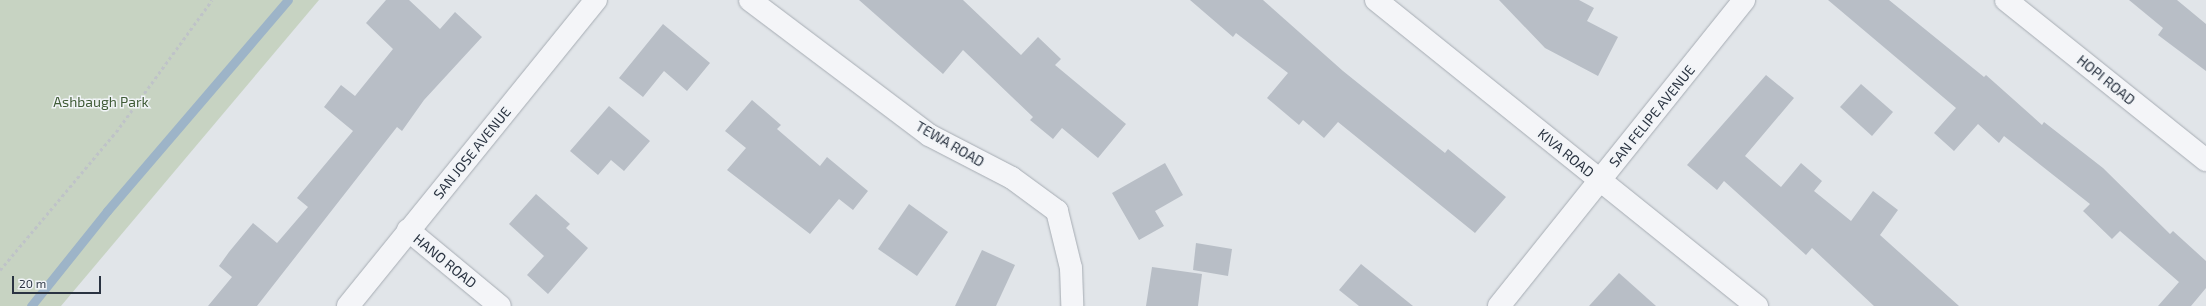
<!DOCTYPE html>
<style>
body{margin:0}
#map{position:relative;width:2206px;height:306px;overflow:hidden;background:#e1e5e9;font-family:"Exo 2",sans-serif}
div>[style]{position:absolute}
.green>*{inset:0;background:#c7d3c2}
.stream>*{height:9px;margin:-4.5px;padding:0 4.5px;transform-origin:4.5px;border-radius:4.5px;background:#9db4c8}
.building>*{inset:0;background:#b8bec6}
.path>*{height:2.5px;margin-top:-1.25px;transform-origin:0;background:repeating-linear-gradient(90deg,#bfc3c8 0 3px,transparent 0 6px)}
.roads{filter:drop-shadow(0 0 1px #a6acb3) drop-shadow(0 0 1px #a6acb3)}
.minor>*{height:22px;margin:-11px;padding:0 11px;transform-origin:11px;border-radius:11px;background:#f4f5f8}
span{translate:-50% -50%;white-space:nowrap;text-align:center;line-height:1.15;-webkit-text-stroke:3px #f1f4f7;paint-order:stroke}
.street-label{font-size:14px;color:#2a3341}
.park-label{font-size:14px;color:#405c37}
.scale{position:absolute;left:12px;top:276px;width:89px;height:18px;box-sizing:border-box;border:2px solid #2a3341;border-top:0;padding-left:5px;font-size:12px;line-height:14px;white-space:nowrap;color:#2a3341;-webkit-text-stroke:3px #f1f4f7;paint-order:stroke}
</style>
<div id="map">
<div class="green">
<i style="clip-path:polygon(0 0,319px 0,61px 306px,0 306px)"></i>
</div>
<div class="stream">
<i style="left:31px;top:306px;width:122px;rotate:-51.3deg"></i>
<i style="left:107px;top:211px;width:278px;rotate:-49.4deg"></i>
</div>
<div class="building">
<i style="clip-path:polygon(386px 0,409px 0,440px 29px,455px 12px,482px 37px,424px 100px,402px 131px,397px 127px,257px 306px,208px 306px,232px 277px,219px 266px,229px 252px,253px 223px,277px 243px,308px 207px,297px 198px,353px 131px,324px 107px,341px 85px,355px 96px,393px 49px,366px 23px)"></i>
<i style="clip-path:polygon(859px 0,963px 0,1021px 55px,1038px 37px,1061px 59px,1055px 65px,1126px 124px,1098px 158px,1062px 128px,1053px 139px,1030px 120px,1033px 117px,963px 50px,943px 74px)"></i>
<i style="clip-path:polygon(1190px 0,1263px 0,1343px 71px,1445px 153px,1448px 149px,1506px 197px,1475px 233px,1338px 122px,1324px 138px,1303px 120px,1299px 125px,1267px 98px,1288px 73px,1236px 33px,1233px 37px)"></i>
<i style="clip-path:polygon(1499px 0,1579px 0,1594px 8px,1587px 21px,1618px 37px,1598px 76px,1545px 48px)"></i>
<i style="clip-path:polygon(1828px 0,1889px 0,1984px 77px,1986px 75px,2042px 125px,2044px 122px,2103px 168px,2170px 234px,2173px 231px,2206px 261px,2206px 288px,2191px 306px,2158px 306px,2179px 282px,2120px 231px,2112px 239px,2083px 211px,2090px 204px,2004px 136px,1999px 143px,1978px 124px,1954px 151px,1934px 133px,1956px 108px)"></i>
<i style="clip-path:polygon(2129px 0,2177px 0,2206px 24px,2206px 71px,2158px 35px,2163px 28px)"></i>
<i style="clip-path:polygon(663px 24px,710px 63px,687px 91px,664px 71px,643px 97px,619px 78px)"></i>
<i style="clip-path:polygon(1766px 75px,1794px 98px,1745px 156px,1781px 187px,1801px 163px,1822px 181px,1814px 191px,1851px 221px,1873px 191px,1898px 210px,1880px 235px,1959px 306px,1874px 306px,1812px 248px,1806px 255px,1724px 181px,1717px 190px,1687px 165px)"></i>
<i style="clip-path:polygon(1861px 84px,1893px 112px,1872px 136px,1840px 107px)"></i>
<i style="clip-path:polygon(752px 100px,781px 125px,777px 129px,820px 166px,827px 157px,868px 191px,853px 210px,839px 199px,810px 234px,727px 170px,746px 148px,725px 131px)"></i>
<i style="clip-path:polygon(609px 106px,650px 141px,624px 171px,611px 160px,598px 175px,570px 151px)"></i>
<i style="clip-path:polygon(1165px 163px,1183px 195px,1155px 211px,1164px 226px,1139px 240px,1112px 193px)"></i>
<i style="clip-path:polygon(536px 194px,570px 224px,566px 228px,588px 248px,548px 294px,527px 275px,544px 256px,509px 224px)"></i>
<i style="clip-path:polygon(909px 204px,948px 232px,917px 276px,878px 249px)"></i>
<i style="clip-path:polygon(1196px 243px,1232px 249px,1228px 276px,1193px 270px)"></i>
<i style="clip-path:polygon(982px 250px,1015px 265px,996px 306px,955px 306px)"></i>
<i style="clip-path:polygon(1361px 264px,1413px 306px,1359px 306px,1339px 290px)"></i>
<i style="clip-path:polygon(1152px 267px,1202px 274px,1198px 306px,1146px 306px)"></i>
<i style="clip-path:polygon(1619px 273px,1656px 306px,1589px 306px)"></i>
</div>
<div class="path">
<i style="left:0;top:270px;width:180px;rotate:-50deg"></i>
<i style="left:116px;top:132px;width:163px;rotate:-54deg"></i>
</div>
<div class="roads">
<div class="minor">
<i style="left:750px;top:0;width:224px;rotate:37deg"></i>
<i style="left:929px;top:135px;width:93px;rotate:27.4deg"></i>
<i style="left:1012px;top:178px;width:56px;rotate:36.3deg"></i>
<i style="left:1057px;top:211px;width:59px;rotate:76.2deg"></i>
<i style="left:1071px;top:268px;width:38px;rotate:88deg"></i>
<i style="left:1376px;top:0;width:489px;rotate:38.8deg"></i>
<i style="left:2006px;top:0;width:256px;rotate:38.7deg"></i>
<i style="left:408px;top:230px;width:119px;rotate:39.6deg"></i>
<i style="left:348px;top:306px;width:394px;rotate:-51deg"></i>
<i style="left:1499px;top:306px;width:392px;rotate:-51.3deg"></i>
</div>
</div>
<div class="street-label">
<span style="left:2106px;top:80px;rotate:39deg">HOPI ROAD</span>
<span style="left:1652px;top:116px;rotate:-51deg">SAN FELIPE AVENUE</span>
<span style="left:950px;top:144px;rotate:30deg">TEWA ROAD</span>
<span style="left:472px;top:153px;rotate:-51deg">SAN JOSE AVENUE</span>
<span style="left:1566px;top:153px;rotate:39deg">KIVA ROAD</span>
<span style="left:445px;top:261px;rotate:39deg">HANO ROAD</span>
</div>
<div class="park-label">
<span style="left:101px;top:102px">Ashbaugh Park</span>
</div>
<div class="scale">20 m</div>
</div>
